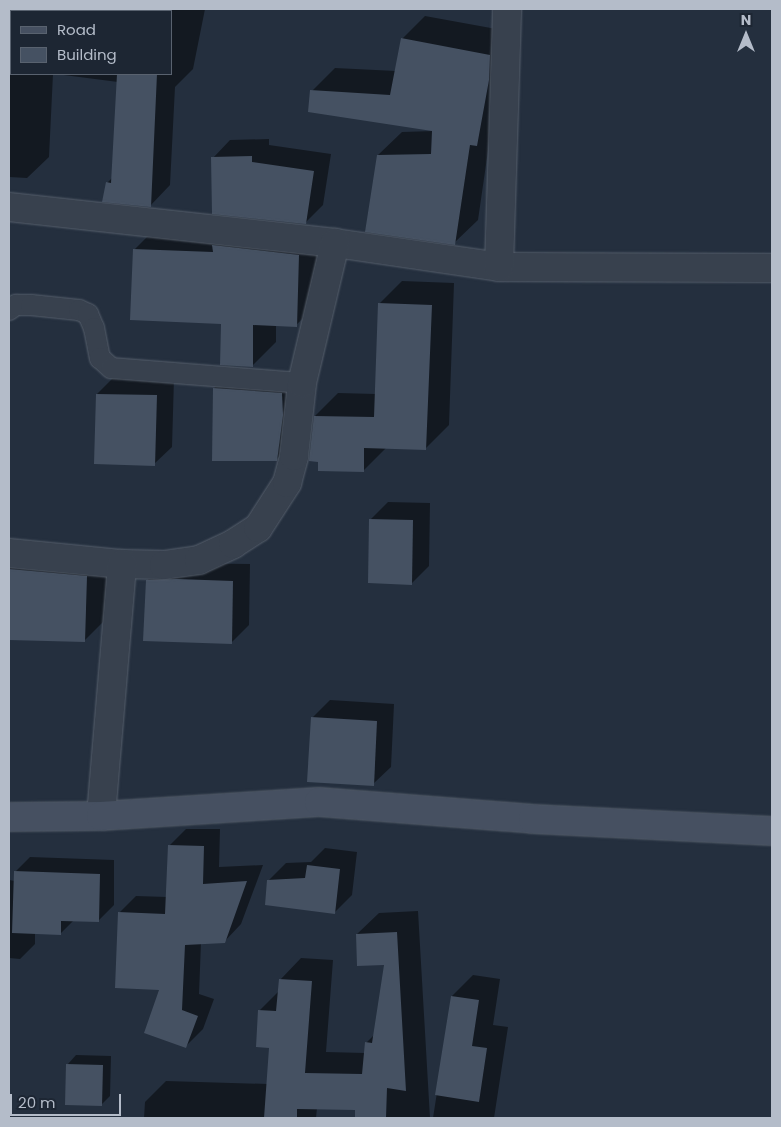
<!DOCTYPE html>
<style>
body{margin:0}
#map{position:relative;width:781px;height:1127px;overflow:hidden;background:#242f3e;font-family:Poppins,sans-serif}
div>[style]{position:absolute}
.shadow>*{inset:0;background:#0007}
.building>*{inset:0;background:#455162}
.roads{filter:drop-shadow(0 0 1px #565f6c) drop-shadow(0 0 1px #565f6c)}
.lane>*{height:20px;margin:-10px;padding:0 10px;transform-origin:10px;border-radius:10px;background:#38414e}
.street>*{height:28px;margin:-14px;padding:0 14px;transform-origin:14px;border-radius:14px;background:#38414e}
.secondary>*{height:28px;margin:-14px;padding:0 14px;transform-origin:14px;border-radius:14px;background:#465061}
span{translate:-50% -50%;white-space:nowrap;text-align:center;line-height:1.15;-webkit-text-stroke:4px #1d2633;paint-order:stroke}
.frame{position:absolute;inset:0;border:10px solid #b4bcc9;pointer-events:none}
.legend{position:absolute;left:10px;top:10px;width:162px;height:65px;box-sizing:border-box;background:#1d2633;border:1px solid #59626f;margin:0;padding:6px 9px;list-style:none;font-size:15px;color:#b4bcc9}
.legend li{display:flex;align-items:center;gap:10px;height:25px}
.legend b{width:25px;border:1px solid #59626f}
.north{position:absolute;left:721px;top:10px;width:50px;height:50px;-webkit-text-stroke:4px #1d2633;paint-order:stroke;rotate:0deg;font-size:14px;font-weight:700;line-height:20px;text-align:center;color:#b4bcc9}
.north::after{content:'';display:block;margin:auto;width:18px;height:22px;background:#b4bcc9;clip-path:polygon(50% 0,100% 100%,50% 72%,0 100%)}
.scale{position:absolute;left:10px;top:1094px;width:111px;height:22px;box-sizing:border-box;border:2px solid #b4bcc9;border-top:0;padding-left:6px;font-size:15px;line-height:18px;white-space:nowrap;color:#b4bcc9;-webkit-text-stroke:4px #1d2633;paint-order:stroke}
</style>
<div id="map">
<div class="shadow">
<i style="clip-path:polygon(54px 9px,205px 9px,193px 69px,175px 87px,170px 185px,150px 206px,107px 183px,113px 177px,118px 82px,56px 74px,171px 74px,171px 11px,54px 11px)"></i>
<i style="clip-path:polygon(425px 16px,513px 32px,491px 130px,478px 220px,454px 243px,378px 155px,402px 132px,434px 131px,312px 91px,335px 68px,396px 71px,402px 39px)"></i>
<i style="clip-path:polygon(9px 45px,11px 45px,11px 74px,53px 74px,49px 157px,27px 178px,9px 177px)"></i>
<i style="clip-path:polygon(269px 139px,269px 145px,331px 154px,323px 205px,305px 223px,213px 158px,230px 140px)"></i>
<i style="clip-path:polygon(158px 226px,323px 231px,320px 302px,296px 325px,276px 325px,276px 342px,252px 366px,222px 323px,134px 250px)"></i>
<i style="clip-path:polygon(402px 281px,454px 283px,449px 425px,426px 448px,386px 448px,363px 471px,315px 416px,338px 393px,376px 394px,379px 304px)"></i>
<i style="clip-path:polygon(232px 371px,299px 376px,294px 442px,276px 460px,214px 388px)"></i>
<i style="clip-path:polygon(114px 377px,174px 378px,172px 447px,154px 464px,97px 394px)"></i>
<i style="clip-path:polygon(388px 502px,430px 503px,429px 566px,411px 584px,371px 519px)"></i>
<i style="clip-path:polygon(9px 550px,111px 552px,109px 616px,84px 641px,9px 639px)"></i>
<i style="clip-path:polygon(164px 563px,250px 564px,249px 625px,231px 643px,147px 581px)"></i>
<i style="clip-path:polygon(330px 700px,394px 704px,391px 767px,373px 784px,312px 718px)"></i>
<i style="clip-path:polygon(186px 829px,220px 829px,219px 867px,263px 865px,241px 924px,224px 942px,201px 943px,199px 994px,214px 999px,203px 1029px,186px 1046px,160px 989px,119px 913px,136px 896px,167px 897px,169px 846px)"></i>
<i style="clip-path:polygon(325px 848px,357px 852px,352px 895px,334px 913px,268px 881px,286px 863px,311px 862px)"></i>
<i style="clip-path:polygon(30px 857px,114px 860px,114px 905px,99px 920px,74px 920px,60px 934px,35px 933px,35px 944px,20px 959px,9px 958px,9px 880px,15px 881px,15px 872px)"></i>
<i style="clip-path:polygon(418px 911px,430px 1118px,356px 1118px,356px 1108px,317px 1108px,316px 1118px,144px 1118px,145px 1102px,166px 1081px,268px 1084px,270px 1047px,260px 1010px,279px 991px,280px 980px,301px 958px,333px 960px,326px 1052px,365px 1053px,366px 1043px,375px 1034px,386px 964px,357px 934px,379px 913px)"></i>
<i style="clip-path:polygon(473px 975px,500px 979px,493px 1025px,508px 1027px,494px 1118px,433px 1118px,452px 996px)"></i>
<i style="clip-path:polygon(76px 1055px,111px 1056px,110px 1096px,101px 1105px,68px 1064px)"></i>
</div>
<div class="building">
<i style="clip-path:polygon(401px 38px,490px 55px,489px 80px,477px 146px,470px 145px,455px 245px,365px 232px,377px 155px,431px 154px,432px 131px,308px 112px,310px 90px,390px 95px)"></i>
<i style="clip-path:polygon(117px 74px,157px 74px,151px 207px,102px 202px,106px 182px,111px 183px)"></i>
<i style="clip-path:polygon(252px 156px,252px 162px,314px 171px,306px 224px,212px 214px,211px 157px)"></i>
<i style="clip-path:polygon(212px 245px,299px 255px,297px 327px,253px 325px,253px 367px,220px 365px,221px 324px,130px 320px,133px 249px,213px 252px)"></i>
<i style="clip-path:polygon(378px 303px,432px 305px,426px 450px,364px 448px,364px 472px,318px 471px,318px 462px,309px 461px,314px 416px,374px 417px)"></i>
<i style="clip-path:polygon(213px 388px,282px 393px,283px 415px,277px 461px,212px 461px)"></i>
<i style="clip-path:polygon(96px 394px,157px 395px,155px 466px,94px 464px)"></i>
<i style="clip-path:polygon(369px 519px,413px 520px,412px 585px,368px 583px)"></i>
<i style="clip-path:polygon(9px 569px,87px 576px,85px 642px,9px 640px)"></i>
<i style="clip-path:polygon(177px 579px,233px 581px,232px 644px,143px 641px,146px 580px)"></i>
<i style="clip-path:polygon(311px 717px,377px 721px,374px 786px,307px 782px)"></i>
<i style="clip-path:polygon(168px 845px,204px 846px,203px 884px,247px 881px,225px 943px,185px 945px,182px 1010px,198px 1016px,186px 1048px,144px 1033px,159px 990px,115px 988px,118px 912px,165px 914px)"></i>
<i style="clip-path:polygon(307px 865px,340px 869px,335px 914px,265px 905px,267px 880px,305px 878px)"></i>
<i style="clip-path:polygon(14px 871px,100px 874px,99px 922px,61px 921px,61px 935px,12px 933px)"></i>
<i style="clip-path:polygon(397px 932px,406px 1091px,387px 1088px,386px 1118px,355px 1118px,355px 1110px,297px 1109px,297px 1118px,264px 1118px,269px 1048px,256px 1047px,258px 1010px,276px 1011px,279px 979px,312px 981px,305px 1073px,362px 1074px,365px 1042px,372px 1043px,384px 965px,357px 966px,356px 934px)"></i>
<i style="clip-path:polygon(451px 996px,479px 1000px,472px 1046px,487px 1048px,479px 1102px,435px 1095px)"></i>
<i style="clip-path:polygon(66px 1064px,103px 1065px,102px 1106px,65px 1105px)"></i>
</div>
<div class="roads">
<div class="lane">
<i style="left:9px;top:310px;width:9px;rotate:-36deg"></i>
<i style="left:16px;top:305px;width:15px"></i>
<i style="left:31px;top:305px;width:48px;rotate:5.9deg"></i>
<i style="left:79px;top:310px;width:10px;rotate:24deg"></i>
<i style="left:88px;top:314px;width:15px;rotate:67deg"></i>
<i style="left:94px;top:328px;width:31px;rotate:79deg"></i>
<i style="left:100px;top:358px;width:15px;rotate:42deg"></i>
<i style="left:111px;top:368px;width:192px;rotate:4.5deg"></i>
</div>
<div class="street">
<i style="left:9px;top:207px;width:328px;rotate:6.3deg"></i>
<i style="left:335px;top:243px;width:166px;rotate:8.3deg"></i>
<i style="left:499px;top:267px;width:273px;rotate:0.2deg"></i>
<i style="left:499px;top:267px;width:258px;rotate:-88.2deg"></i>
<i style="left:9px;top:553px;width:114px;rotate:5.6deg"></i>
<i style="left:122px;top:564px;width:42px;rotate:1.4deg"></i>
<i style="left:164px;top:565px;width:35px;rotate:-8deg"></i>
<i style="left:199px;top:560px;width:38px;rotate:-25deg"></i>
<i style="left:233px;top:544px;width:30px;rotate:-33deg"></i>
<i style="left:258px;top:528px;width:54px;rotate:-57.2deg"></i>
<i style="left:287px;top:483px;width:28px;rotate:-75deg"></i>
<i style="left:294px;top:456px;width:73px;rotate:-83.7deg"></i>
<i style="left:302px;top:383px;width:144px;rotate:-76.7deg"></i>
<i style="left:101px;top:816px;width:253px;rotate:-85.2deg"></i>
</div>
<div class="secondary">
<i style="left:9px;top:817px;width:92px;rotate:-0.6deg"></i>
<i style="left:101px;top:816px;width:218px;rotate:-3.7deg"></i>
<i style="left:319px;top:802px;width:215px;rotate:4.5deg"></i>
<i style="left:533px;top:819px;width:239px;rotate:2.9deg"></i>
</div>
</div>
<div class="frame"></div>
<ul class="legend">
<li><b style="height:6px;background:#465061"></b>Road</li>
<li><b style="height:14px;background:#455162"></b>Building</li>
</ul>
<div class="north">N</div>
<div class="scale">20 m</div>
</div>
